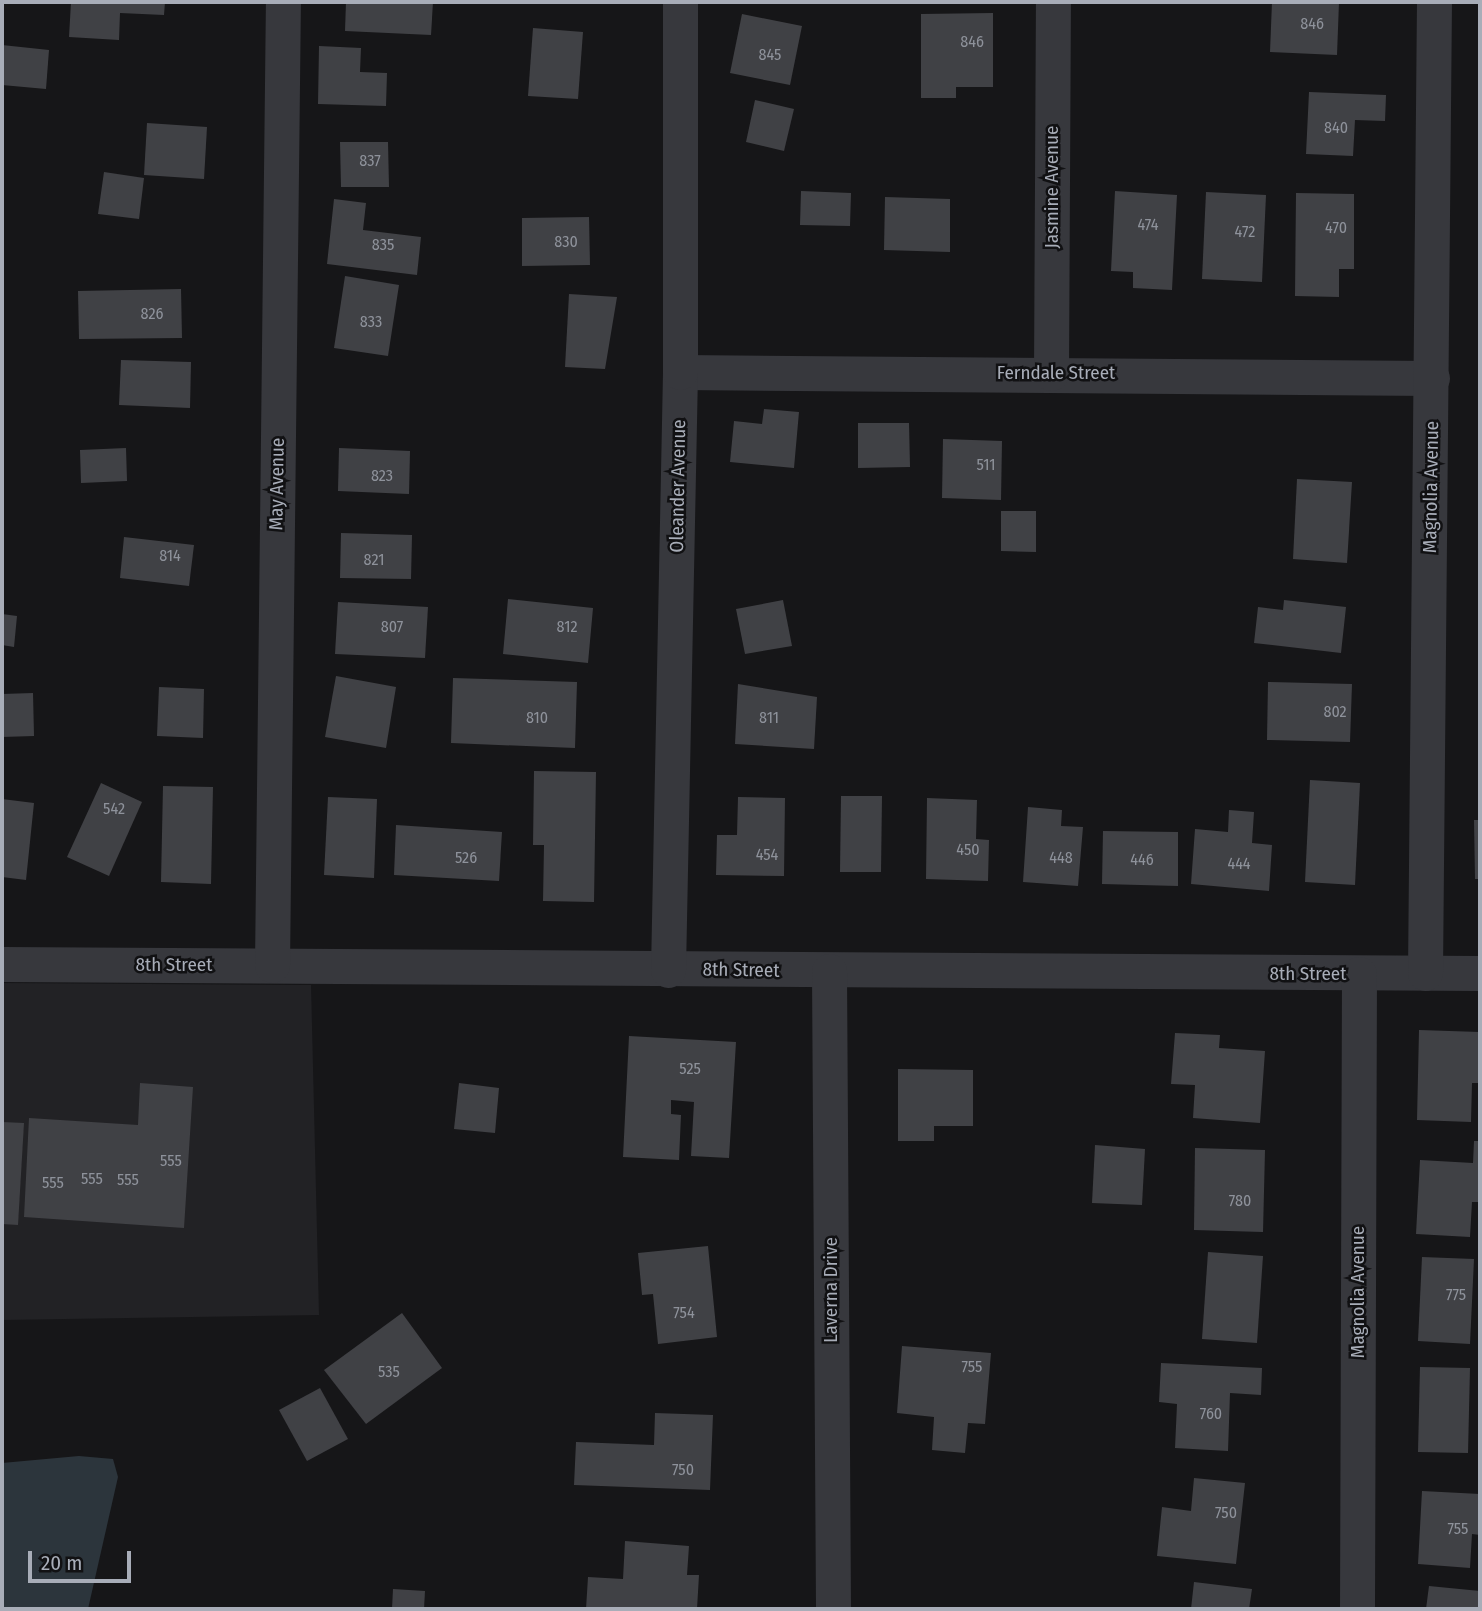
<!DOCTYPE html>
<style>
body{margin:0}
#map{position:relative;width:1482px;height:1611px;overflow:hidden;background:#161618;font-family:"Fira Sans Condensed",sans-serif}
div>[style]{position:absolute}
.built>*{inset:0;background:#222225}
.water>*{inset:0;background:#2c353c}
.building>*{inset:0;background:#404145}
.minor>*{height:35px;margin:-17.5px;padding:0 17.5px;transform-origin:17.5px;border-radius:17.5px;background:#37383d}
span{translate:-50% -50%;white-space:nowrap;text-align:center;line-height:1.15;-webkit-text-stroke:5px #111113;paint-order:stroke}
.number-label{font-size:16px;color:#8e929b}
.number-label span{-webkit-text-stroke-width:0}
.street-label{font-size:19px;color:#a8adb8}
.frame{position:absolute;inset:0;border:4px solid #a8adb8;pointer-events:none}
.scale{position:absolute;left:28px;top:1551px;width:103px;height:32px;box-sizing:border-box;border:4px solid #a8adb8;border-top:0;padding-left:9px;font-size:21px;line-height:24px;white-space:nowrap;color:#a8adb8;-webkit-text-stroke:5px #111113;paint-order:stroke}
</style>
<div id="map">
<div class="built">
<i style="clip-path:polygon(2px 983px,311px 985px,319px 1315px,2px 1320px)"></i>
</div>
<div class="water">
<i style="clip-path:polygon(79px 1456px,113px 1459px,118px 1477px,88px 1609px,2px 1609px,2px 1463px)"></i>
</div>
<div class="building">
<i style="clip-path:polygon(71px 2px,165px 2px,164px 15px,120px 13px,119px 40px,69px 37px)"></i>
<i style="clip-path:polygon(346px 2px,433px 2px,431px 35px,345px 31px)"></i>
<i style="clip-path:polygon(1272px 2px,1339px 2px,1337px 55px,1270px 52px)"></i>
<i style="clip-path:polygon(993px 13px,993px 87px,956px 87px,956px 98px,921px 98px,921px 14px)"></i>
<i style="clip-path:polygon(742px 14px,802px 26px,790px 85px,730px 73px)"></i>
<i style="clip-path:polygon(533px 28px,583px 32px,578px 99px,528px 96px)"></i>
<i style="clip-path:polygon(2px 45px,49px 50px,46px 89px,2px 85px)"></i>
<i style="clip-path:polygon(319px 46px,361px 48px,360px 72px,387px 73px,386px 106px,318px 104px)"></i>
<i style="clip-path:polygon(1309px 92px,1386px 95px,1385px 121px,1355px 120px,1353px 156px,1306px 154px)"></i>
<i style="clip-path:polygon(755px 100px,794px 109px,784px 151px,746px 142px)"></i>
<i style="clip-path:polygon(147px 123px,207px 127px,204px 179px,144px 175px)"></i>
<i style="clip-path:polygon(340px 142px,388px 142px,389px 187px,341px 187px)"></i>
<i style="clip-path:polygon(104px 172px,144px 178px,139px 219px,98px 214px)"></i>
<i style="clip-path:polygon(801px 191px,851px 193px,850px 226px,800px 225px)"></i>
<i style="clip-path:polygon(1115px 191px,1177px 195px,1172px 290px,1133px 288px,1133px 272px,1111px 271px)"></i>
<i style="clip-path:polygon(1206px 192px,1266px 195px,1262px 282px,1202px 279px)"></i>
<i style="clip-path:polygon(1296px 193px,1354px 194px,1354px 269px,1339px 269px,1339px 297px,1295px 296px)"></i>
<i style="clip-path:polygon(885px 197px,950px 199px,950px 252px,884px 250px)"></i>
<i style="clip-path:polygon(334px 199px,366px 203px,363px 230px,421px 237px,417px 275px,327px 264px)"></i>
<i style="clip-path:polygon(589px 217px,590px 265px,522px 266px,522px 218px)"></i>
<i style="clip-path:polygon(345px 276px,399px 285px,388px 356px,334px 348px)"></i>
<i style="clip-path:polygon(181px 289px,182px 338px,79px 339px,78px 291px)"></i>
<i style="clip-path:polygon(569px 294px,617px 297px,605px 369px,565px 367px)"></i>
<i style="clip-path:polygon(121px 360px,191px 362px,190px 408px,119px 405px)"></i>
<i style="clip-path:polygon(764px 409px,799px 412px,794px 468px,730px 462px,734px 421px,762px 424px)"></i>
<i style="clip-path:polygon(858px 423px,909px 423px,910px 467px,858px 468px)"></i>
<i style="clip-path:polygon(943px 439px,1002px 441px,1001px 500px,942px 498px)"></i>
<i style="clip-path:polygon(126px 448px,127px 481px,81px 483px,80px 450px)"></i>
<i style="clip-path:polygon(339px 448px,410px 451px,409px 494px,338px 491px)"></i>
<i style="clip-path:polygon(1297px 479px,1352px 482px,1347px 563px,1293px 559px)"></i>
<i style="clip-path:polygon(1001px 511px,1036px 511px,1036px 552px,1001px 551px)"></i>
<i style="clip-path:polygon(341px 533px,412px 535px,411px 579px,340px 578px)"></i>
<i style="clip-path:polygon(124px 537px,194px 545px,189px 586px,120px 578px)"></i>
<i style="clip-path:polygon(508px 599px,593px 608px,588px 663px,503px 654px)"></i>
<i style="clip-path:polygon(783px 600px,792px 646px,745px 654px,736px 609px)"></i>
<i style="clip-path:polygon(1284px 600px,1346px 607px,1341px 653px,1254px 643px,1258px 607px,1283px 610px)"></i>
<i style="clip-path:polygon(338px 602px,428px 607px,425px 658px,335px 654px)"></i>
<i style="clip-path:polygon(2px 614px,17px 616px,14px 647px,2px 645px)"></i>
<i style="clip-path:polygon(336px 676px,396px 687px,386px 748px,325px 737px)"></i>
<i style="clip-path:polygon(453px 678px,577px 682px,575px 748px,451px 743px)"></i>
<i style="clip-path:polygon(1268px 682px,1352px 684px,1350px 742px,1267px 740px)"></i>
<i style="clip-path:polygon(738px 684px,817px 697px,814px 749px,735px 744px)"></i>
<i style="clip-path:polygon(159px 687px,204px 689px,203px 738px,157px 736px)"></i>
<i style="clip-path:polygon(33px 693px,34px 736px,2px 737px,2px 694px)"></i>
<i style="clip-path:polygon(534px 771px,596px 772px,594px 902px,543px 901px,544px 845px,533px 845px)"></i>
<i style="clip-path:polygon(1310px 780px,1360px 783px,1355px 885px,1305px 882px)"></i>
<i style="clip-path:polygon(101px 783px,142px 802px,109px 876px,67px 857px)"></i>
<i style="clip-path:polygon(163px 786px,213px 787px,211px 884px,161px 882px)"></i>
<i style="clip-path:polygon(841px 796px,882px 796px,881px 872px,840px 872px)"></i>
<i style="clip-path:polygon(328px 797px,377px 799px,374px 878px,324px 875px)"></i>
<i style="clip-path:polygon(738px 797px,785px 798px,784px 876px,716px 875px,717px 835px,737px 835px)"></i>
<i style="clip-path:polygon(927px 798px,977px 800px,976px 839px,989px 840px,988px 881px,926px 879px)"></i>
<i style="clip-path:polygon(2px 799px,34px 803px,26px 880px,2px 877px)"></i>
<i style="clip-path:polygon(1028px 807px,1062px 810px,1061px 826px,1083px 827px,1078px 886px,1023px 882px)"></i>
<i style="clip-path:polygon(1229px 810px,1254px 812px,1252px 843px,1272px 845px,1269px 891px,1191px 884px,1195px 829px,1228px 832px)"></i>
<i style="clip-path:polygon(1474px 820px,1480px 820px,1480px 879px,1475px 879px)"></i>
<i style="clip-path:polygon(396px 825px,502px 832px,499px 881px,394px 875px)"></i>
<i style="clip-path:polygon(1103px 831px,1178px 832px,1178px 886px,1102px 884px)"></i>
<i style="clip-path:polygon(1419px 1030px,1480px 1032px,1480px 1083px,1472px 1083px,1471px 1122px,1417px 1120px)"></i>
<i style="clip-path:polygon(1175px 1033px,1220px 1035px,1219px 1048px,1265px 1051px,1260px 1123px,1193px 1118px,1195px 1085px,1171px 1084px)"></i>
<i style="clip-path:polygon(629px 1036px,736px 1042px,729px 1158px,691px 1156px,694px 1102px,671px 1100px,671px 1114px,681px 1115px,679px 1160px,623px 1157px)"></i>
<i style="clip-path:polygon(898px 1069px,973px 1070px,973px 1126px,934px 1126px,934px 1141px,898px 1141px)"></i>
<i style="clip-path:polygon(140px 1083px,193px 1087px,184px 1228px,24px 1217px,29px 1118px,138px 1125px)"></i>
<i style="clip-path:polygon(459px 1083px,499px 1088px,495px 1133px,454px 1129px)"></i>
<i style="clip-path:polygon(2px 1122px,24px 1123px,18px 1225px,2px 1224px)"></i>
<i style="clip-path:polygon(1474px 1141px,1480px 1141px,1480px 1202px,1472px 1202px,1470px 1237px,1416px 1234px,1420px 1160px,1473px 1163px)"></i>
<i style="clip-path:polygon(1095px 1145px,1145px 1149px,1142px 1205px,1092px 1203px)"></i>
<i style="clip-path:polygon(1195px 1148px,1265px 1150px,1263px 1232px,1194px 1230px)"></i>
<i style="clip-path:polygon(708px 1246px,717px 1337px,658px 1344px,653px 1294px,642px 1295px,638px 1253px)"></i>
<i style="clip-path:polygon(1208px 1252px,1263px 1256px,1257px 1343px,1202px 1339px)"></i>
<i style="clip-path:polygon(1422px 1257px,1474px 1259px,1470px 1344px,1418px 1341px)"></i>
<i style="clip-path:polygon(402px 1313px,442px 1368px,366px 1424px,324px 1370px)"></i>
<i style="clip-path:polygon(902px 1346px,991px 1353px,985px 1424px,968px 1423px,965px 1453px,932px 1450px,934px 1417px,897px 1413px)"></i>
<i style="clip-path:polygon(1161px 1363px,1262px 1368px,1261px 1395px,1230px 1393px,1228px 1451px,1175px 1448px,1177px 1404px,1159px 1402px)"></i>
<i style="clip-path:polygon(1420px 1367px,1470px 1368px,1468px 1453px,1418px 1452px)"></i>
<i style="clip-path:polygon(320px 1388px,348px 1439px,307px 1461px,279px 1410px)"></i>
<i style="clip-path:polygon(655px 1413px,713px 1415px,710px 1490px,574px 1485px,576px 1442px,654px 1445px)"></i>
<i style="clip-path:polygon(1194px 1478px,1245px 1483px,1236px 1564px,1157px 1556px,1162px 1507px,1191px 1511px)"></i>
<i style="clip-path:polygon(1422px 1491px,1480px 1494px,1480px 1535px,1472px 1534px,1470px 1568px,1418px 1564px)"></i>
<i style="clip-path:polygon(625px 1541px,689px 1546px,687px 1575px,699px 1575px,697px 1609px,586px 1609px,588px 1577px,623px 1579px)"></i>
<i style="clip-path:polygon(1194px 1582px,1252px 1589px,1249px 1609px,1191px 1609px)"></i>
<i style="clip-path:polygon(1429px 1586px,1480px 1591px,1480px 1609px,1426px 1609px)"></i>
<i style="clip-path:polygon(393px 1589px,425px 1591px,424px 1609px,392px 1609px)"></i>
</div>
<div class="minor">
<i style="left:680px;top:372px;width:752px;rotate:0.46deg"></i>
<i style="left:1051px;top:373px;width:371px;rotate:-89.7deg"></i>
<i style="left:2px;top:964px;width:1478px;rotate:0.35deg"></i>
<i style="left:272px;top:965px;width:963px;rotate:-89.35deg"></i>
<i style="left:668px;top:970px;width:598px;rotate:-88.85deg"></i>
<i style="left:680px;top:372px;width:370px;rotate:-90deg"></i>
<i style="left:829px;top:971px;width:638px;rotate:89.64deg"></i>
<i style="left:1425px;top:973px;width:971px;rotate:-89.47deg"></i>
<i style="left:1357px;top:1609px;width:635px;rotate:-89.82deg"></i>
</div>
<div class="number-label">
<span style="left:1312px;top:24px">846</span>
<span style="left:972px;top:42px">846</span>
<span style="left:770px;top:55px">845</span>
<span style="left:1336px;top:128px">840</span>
<span style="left:370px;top:161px">837</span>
<span style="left:1148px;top:225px">474</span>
<span style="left:1336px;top:228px">470</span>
<span style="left:1245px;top:232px">472</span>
<span style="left:566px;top:242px">830</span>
<span style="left:383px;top:245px">835</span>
<span style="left:152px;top:314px">826</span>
<span style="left:371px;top:322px">833</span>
<span style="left:986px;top:465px">511</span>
<span style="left:382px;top:476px">823</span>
<span style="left:170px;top:556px">814</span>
<span style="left:374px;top:560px">821</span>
<span style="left:392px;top:627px">807</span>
<span style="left:567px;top:627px">812</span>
<span style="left:1335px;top:712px">802</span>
<span style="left:537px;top:718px">810</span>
<span style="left:769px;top:718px">811</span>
<span style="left:114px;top:809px">542</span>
<span style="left:968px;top:850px">450</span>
<span style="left:767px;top:855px">454</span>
<span style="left:466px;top:858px">526</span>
<span style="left:1061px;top:858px">448</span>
<span style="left:1142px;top:860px">446</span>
<span style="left:1239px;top:864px">444</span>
<span style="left:690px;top:1069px">525</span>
<span style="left:171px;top:1161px">555</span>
<span style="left:92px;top:1179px">555</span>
<span style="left:128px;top:1180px">555</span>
<span style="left:53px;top:1183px">555</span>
<span style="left:1240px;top:1201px">780</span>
<span style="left:1456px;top:1295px">775</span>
<span style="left:684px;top:1313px">754</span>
<span style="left:972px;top:1367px">755</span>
<span style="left:389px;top:1372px">535</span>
<span style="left:1211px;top:1414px">760</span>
<span style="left:683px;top:1470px">750</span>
<span style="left:1226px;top:1513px">750</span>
<span style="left:1458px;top:1529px">755</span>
</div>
<div class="street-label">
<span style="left:1052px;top:187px;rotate:-90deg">Jasmine Avenue</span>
<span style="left:1056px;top:373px">Ferndale Street</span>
<span style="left:277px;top:484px;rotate:-89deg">May Avenue</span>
<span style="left:678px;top:486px;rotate:-89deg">Oleander Avenue</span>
<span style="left:1431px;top:487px;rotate:-89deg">Magnolia Avenue</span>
<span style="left:174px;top:965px">8th Street</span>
<span style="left:741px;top:970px;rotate:1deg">8th Street</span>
<span style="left:1308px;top:974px">8th Street</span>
<span style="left:831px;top:1290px;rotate:-90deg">Laverna Drive</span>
<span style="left:1358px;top:1292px;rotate:-90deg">Magnolia Avenue</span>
</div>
<div class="frame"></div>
<div class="scale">20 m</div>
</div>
